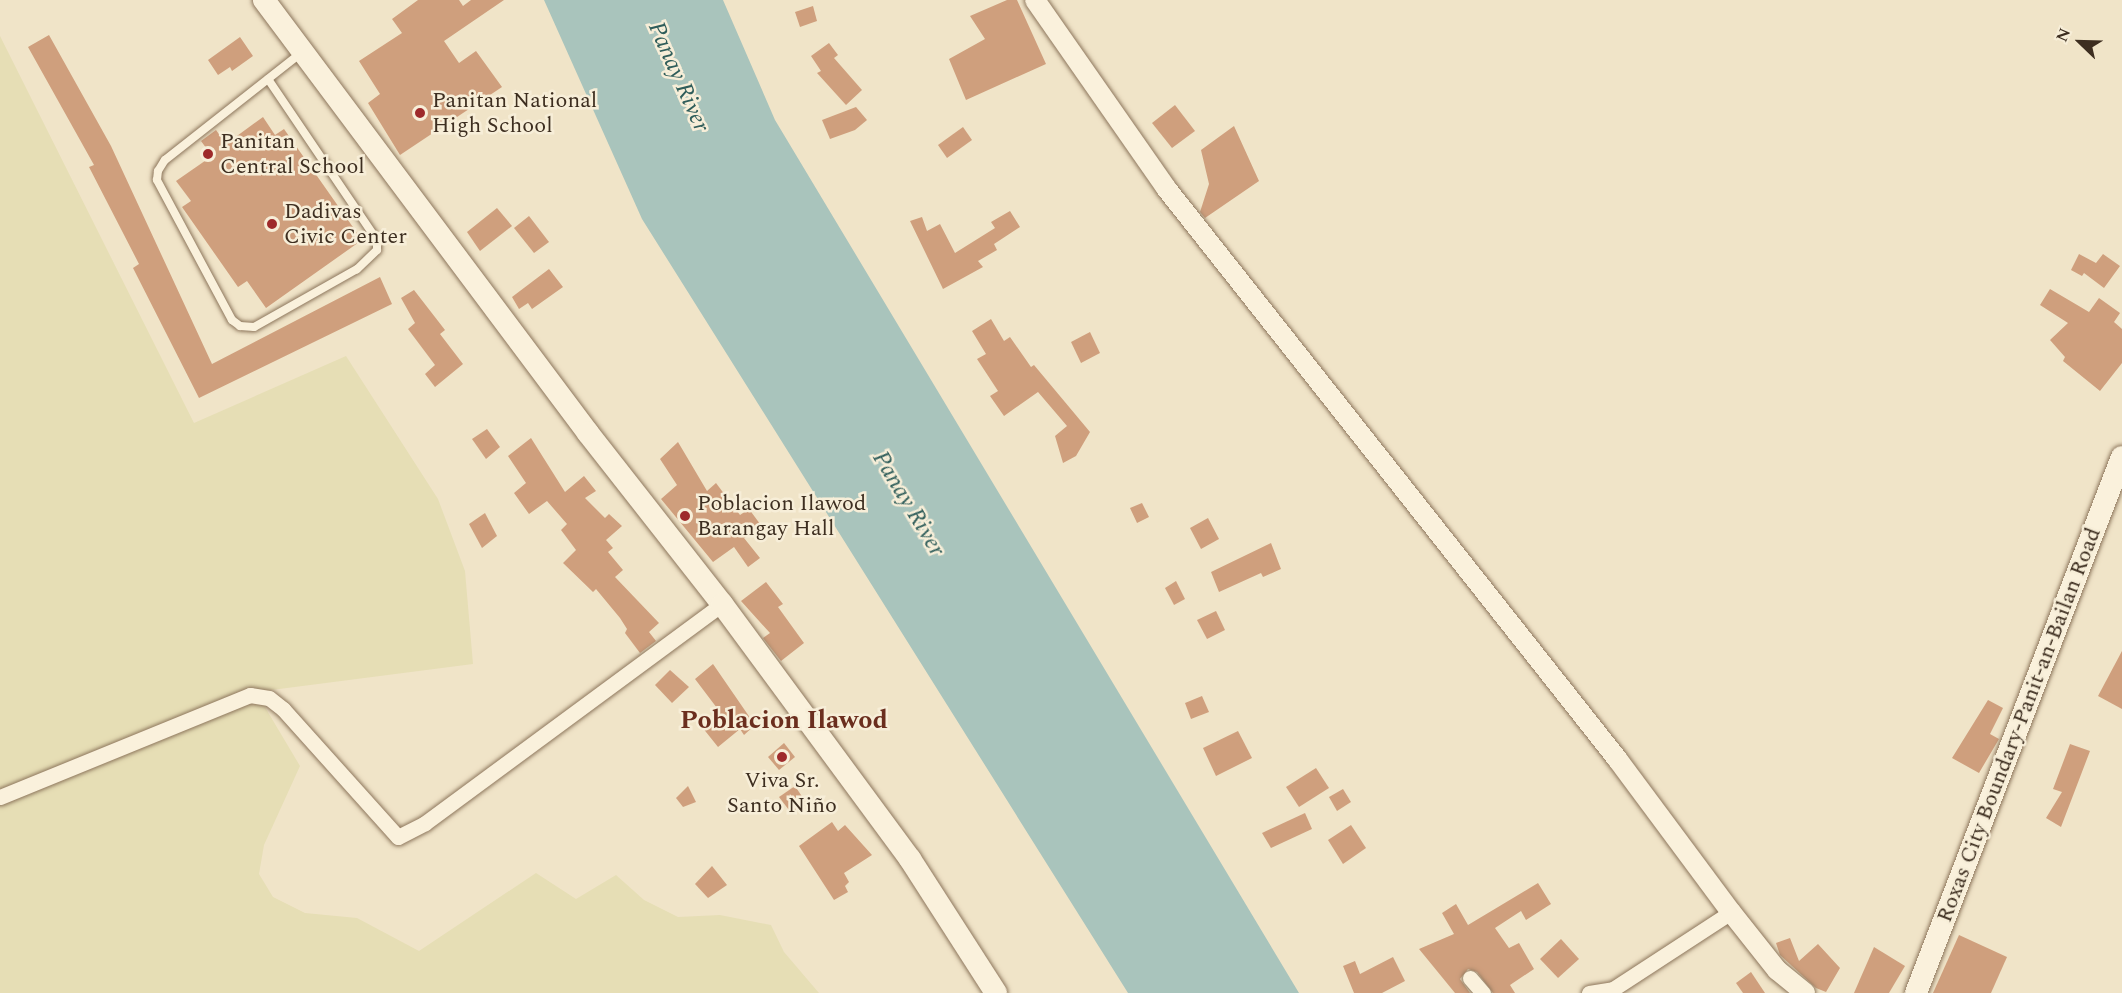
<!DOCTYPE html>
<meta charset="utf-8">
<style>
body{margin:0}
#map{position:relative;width:2122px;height:993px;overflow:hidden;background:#f0e4c8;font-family:Spectral,serif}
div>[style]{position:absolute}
.farmland>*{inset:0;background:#e6deb5}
.water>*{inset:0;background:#a9c4bc}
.building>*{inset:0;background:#cf9f7d}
.roads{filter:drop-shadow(0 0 2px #8d765c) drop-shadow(0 0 2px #8d765c)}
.service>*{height:8px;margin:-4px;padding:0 4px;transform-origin:4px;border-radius:4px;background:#faf1dc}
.minor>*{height:15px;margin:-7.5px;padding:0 7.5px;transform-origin:7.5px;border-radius:7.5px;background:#faf1dc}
.tertiary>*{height:20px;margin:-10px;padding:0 10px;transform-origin:10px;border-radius:10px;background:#faf1dc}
.secondary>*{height:22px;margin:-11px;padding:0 11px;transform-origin:11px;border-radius:11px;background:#faf1dc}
.dots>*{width:16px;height:16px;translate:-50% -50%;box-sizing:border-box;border:3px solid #f7eed8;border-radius:50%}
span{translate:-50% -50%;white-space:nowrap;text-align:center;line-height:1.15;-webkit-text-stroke:5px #f7eed8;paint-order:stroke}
.poi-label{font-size:22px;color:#3d2e20}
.left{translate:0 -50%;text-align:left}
.street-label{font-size:22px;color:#3d2e20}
.water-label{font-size:24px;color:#2f5d5a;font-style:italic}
.quarter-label{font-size:26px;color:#6b2e1e;font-weight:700}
.north{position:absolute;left:2050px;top:12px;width:60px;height:60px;-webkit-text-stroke:4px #f7eed8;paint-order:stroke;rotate:293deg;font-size:16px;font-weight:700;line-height:24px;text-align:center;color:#3d2e20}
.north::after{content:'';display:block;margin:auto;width:21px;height:27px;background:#3d2e20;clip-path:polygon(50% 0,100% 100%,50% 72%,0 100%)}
</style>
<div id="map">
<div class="farmland">
<i style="clip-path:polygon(0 36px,194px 423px,346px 356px,438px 499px,465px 571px,473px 664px,256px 692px,300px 766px,264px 845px,259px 874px,273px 897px,305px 913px,357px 918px,419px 951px,536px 873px,576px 899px,616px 875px,644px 900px,678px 917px,720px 915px,771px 925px,784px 952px,819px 993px,0 993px)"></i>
</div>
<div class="water">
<i style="clip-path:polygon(544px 0,723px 0,775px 120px,1299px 993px,1128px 993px,642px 219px)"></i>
</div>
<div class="building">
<i style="clip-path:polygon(418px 0,459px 0,463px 6px,471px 0,504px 0,444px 41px,459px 63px,476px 51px,502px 87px,400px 155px,368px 103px,380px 94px,359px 61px,402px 33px,392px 19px)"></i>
<i style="clip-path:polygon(1007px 0,1017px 0,1046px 64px,966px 100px,949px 59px,985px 39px,970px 16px)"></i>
<i style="clip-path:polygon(813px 6px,817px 21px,800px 27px,795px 12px)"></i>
<i style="clip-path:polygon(49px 35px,111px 146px,212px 364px,380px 277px,392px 304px,199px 398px,133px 268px,139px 264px,89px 167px,94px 165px,28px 47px)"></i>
<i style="clip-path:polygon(240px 37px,253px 56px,232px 71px,230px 67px,218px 75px,208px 60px)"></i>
<i style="clip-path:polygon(829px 43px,838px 55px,834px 58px,862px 90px,846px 105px,817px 73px,821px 71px,811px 56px)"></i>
<i style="clip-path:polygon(1175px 105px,1195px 131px,1172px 148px,1152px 123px)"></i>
<i style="clip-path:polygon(856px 107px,867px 120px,855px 130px,830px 139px,822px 120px)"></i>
<i style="clip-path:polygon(263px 117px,275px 135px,284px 129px,362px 240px,266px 308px,247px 281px,238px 287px,182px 207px,191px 201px,176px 181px,212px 156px,201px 141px,216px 130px,226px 144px)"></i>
<i style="clip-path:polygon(1234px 126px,1259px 181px,1205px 218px,1200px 212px,1209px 184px,1201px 150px)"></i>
<i style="clip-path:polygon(963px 127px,972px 140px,947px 158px,938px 145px)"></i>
<i style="clip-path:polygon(497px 208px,512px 226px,480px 251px,467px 232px)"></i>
<i style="clip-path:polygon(1010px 211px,1020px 227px,994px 244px,997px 250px,978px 261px,983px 267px,943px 289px,910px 221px,922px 217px,927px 231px,940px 224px,955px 253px,995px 228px,991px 222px)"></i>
<i style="clip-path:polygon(529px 216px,549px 242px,534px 253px,514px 228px)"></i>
<i style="clip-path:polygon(2079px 254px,2096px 263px,2103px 254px,2120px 266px,2104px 288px,2084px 273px,2082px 276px,2071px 270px)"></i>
<i style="clip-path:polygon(549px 269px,563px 287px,532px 309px,528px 303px,519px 309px,512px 297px)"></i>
<i style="clip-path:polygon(2050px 289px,2089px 312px,2099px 298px,2120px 313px,2114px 322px,2122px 329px,2122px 363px,2100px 391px,2063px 361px,2065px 357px,2050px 340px,2068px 323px,2040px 305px)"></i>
<i style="clip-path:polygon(414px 290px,445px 330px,440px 334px,463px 364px,435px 387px,425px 374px,435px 365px,408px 329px,415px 323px,401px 298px)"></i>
<i style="clip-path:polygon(991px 319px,1004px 341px,1010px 337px,1031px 367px,1034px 365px,1090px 432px,1076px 456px,1063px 463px,1055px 436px,1067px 426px,1038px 392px,1004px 416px,990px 396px,998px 391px,977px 359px,986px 354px,972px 331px)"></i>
<i style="clip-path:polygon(1090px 332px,1100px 353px,1081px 363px,1071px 342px)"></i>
<i style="clip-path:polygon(487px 429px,500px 447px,486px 459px,472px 439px)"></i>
<i style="clip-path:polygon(531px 438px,565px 492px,584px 476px,596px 491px,585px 498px,605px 518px,609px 514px,622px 526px,606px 540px,613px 548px,608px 552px,623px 570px,615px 577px,659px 623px,649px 632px,656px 641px,640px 653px,625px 633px,627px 629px,620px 618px,596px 589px,593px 592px,563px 563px,576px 550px,561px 530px,567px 524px,547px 501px,529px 514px,514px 493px,526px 483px,508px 456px)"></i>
<i style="clip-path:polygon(678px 442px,707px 491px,716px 483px,740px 515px,749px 509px,763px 528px,744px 538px,760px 558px,748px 567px,734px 547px,713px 562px,661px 499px,677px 485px,660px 459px)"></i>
<i style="clip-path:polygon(1142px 503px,1149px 517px,1137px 523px,1130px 508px)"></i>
<i style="clip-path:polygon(485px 513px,497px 536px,482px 548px,469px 524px)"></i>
<i style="clip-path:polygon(1208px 518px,1219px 539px,1201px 549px,1190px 528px)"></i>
<i style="clip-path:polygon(1271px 543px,1281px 569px,1263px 577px,1261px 573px,1219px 592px,1211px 572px)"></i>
<i style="clip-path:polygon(1176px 581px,1185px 599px,1174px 605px,1165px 588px)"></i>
<i style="clip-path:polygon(766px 582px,783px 604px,778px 607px,804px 643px,781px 661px,763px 638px,770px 633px,741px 601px)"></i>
<i style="clip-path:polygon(1216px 611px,1225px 630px,1207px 639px,1197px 620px)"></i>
<i style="clip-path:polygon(2122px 651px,2122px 709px,2098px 696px)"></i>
<i style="clip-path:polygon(713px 664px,755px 725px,744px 735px,740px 729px,718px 747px,702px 727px,720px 712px,695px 679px)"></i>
<i style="clip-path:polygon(670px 670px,689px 687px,672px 703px,655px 685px)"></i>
<i style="clip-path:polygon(1202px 696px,1209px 712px,1191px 719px,1185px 703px)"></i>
<i style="clip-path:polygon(1988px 700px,2003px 708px,1990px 734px,1999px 739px,1979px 773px,1952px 758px)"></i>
<i style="clip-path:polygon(1238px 731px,1252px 758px,1216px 776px,1203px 748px)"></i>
<i style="clip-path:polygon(784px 743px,795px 757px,779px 770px,768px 757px)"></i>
<i style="clip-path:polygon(2070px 744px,2090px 751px,2061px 827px,2046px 818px,2062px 792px,2053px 789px)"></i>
<i style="clip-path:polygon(1316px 768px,1329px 788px,1299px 807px,1286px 787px)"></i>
<i style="clip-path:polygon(688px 786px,696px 802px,683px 807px,676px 798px)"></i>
<i style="clip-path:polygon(795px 786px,807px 804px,792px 814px,779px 797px)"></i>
<i style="clip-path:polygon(1343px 789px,1351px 802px,1337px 811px,1329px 797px)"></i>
<i style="clip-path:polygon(1305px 813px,1312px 829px,1271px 848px,1262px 833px)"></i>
<i style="clip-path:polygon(832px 822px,838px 831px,845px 825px,872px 855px,844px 873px,849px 882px,845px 886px,848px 892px,834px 900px,799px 846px)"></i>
<i style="clip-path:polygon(1351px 825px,1366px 848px,1343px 864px,1328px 840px)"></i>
<i style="clip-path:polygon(712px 866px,727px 885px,708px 898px,695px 884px)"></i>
<i style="clip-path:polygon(1538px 883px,1551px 904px,1526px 920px,1521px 911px,1495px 928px,1509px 948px,1519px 943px,1534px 969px,1510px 985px,1515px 993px,1493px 993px,1477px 972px,1468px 969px,1460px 979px,1470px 993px,1455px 993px,1419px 949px,1454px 934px,1442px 913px,1456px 904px,1468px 925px)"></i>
<i style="clip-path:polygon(1959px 935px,2007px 957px,1991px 993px,1933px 993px)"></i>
<i style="clip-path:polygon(1790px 938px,1799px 961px,1818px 944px,1840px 968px,1826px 992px,1816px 988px,1780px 955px,1776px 943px)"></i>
<i style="clip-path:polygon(1561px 939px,1579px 959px,1558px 978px,1540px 959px)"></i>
<i style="clip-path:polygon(1874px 947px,1905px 966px,1889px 993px,1854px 993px)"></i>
<i style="clip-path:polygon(1393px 957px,1405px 981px,1382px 993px,1354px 993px,1343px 966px,1355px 961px,1360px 974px)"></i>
<i style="clip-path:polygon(1751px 972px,1765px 993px,1743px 993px,1736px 983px)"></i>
</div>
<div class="roads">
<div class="service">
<i style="left:268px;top:79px;width:194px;rotate:55.9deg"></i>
<i style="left:377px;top:240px;width:10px;rotate:90deg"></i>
<i style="left:377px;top:250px;width:28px;rotate:136deg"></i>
<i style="left:357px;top:269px;width:118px;rotate:150.6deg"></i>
<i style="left:254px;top:327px;width:14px;rotate:-176deg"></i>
<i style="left:240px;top:326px;width:10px;rotate:-143deg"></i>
<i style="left:232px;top:320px;width:159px;rotate:-118.2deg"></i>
<i style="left:157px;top:180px;width:9px;rotate:-84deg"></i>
<i style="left:158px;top:171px;width:13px;rotate:-58deg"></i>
<i style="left:165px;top:160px;width:173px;rotate:-38.2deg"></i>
</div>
<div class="minor">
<i style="left:0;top:797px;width:270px;rotate:-22.2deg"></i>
<i style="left:250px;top:695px;width:19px;rotate:9deg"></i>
<i style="left:269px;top:698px;width:18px;rotate:38deg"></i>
<i style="left:283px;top:709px;width:172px;rotate:48.1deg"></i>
<i style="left:398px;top:837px;width:30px;rotate:-27deg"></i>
<i style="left:425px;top:823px;width:369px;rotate:-36.4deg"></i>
<i style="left:1470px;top:978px;width:20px;rotate:49deg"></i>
<i style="left:1589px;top:993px;width:24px;rotate:-9deg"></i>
<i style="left:1613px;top:989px;width:141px;rotate:-33.1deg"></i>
</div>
<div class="tertiary">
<i style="left:1035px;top:0;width:229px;rotate:55.1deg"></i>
<i style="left:1166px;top:188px;width:729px;rotate:51.68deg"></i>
<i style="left:1618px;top:760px;width:189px;rotate:53.4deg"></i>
<i style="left:1731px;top:912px;width:74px;rotate:51.6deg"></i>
<i style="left:1777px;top:970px;width:36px;rotate:39deg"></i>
</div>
<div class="secondary">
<i style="left:264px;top:0;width:541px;rotate:53.19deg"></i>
<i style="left:588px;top:433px;width:217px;rotate:51.9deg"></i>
<i style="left:722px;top:604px;width:317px;rotate:53.6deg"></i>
<i style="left:910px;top:859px;width:159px;rotate:57.3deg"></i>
<i style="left:1916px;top:993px;width:574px;rotate:-68.98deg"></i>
</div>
</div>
<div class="dots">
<i style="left:420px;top:113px;background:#9e2a2b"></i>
<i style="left:208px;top:154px;background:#9e2a2b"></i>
<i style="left:272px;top:224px;background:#9e2a2b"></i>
<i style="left:685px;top:516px;background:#9e2a2b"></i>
<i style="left:782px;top:757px;background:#9e2a2b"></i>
</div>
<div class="poi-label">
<span class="left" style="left:432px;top:113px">Panitan National<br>High School</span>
<span class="left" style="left:220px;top:154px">Panitan<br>Central School</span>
<span class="left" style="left:284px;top:224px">Dadivas<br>Civic Center</span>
<span class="left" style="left:697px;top:516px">Poblacion Ilawod<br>Barangay Hall</span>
<span style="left:782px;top:793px">Viva Sr.<br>Santo Niño</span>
</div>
<div class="street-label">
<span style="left:2019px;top:725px;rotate:-69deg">Roxas City Boundary-Panit-an-Bailan Road</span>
</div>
<div class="water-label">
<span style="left:678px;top:77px;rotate:66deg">Panay River</span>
<span style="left:908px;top:504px;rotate:59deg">Panay River</span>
</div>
<div class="quarter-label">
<span style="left:784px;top:721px">Poblacion Ilawod</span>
</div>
<div class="north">N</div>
</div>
